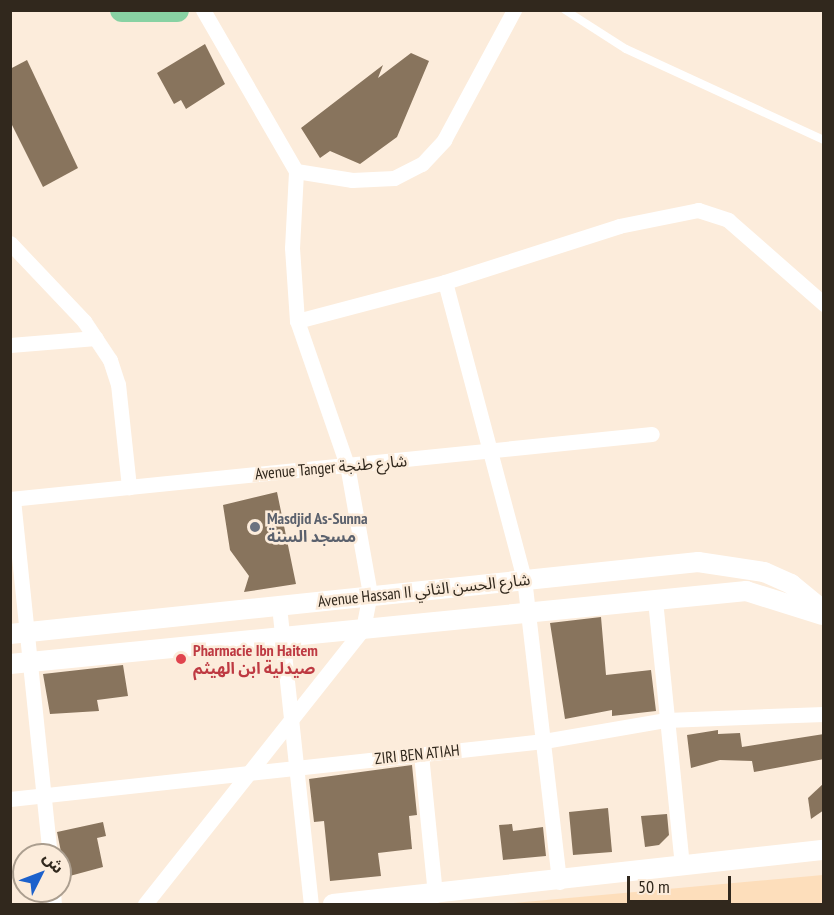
<!DOCTYPE html>
<meta charset="utf-8">
<style>
body{margin:0}
#map{position:relative;width:834px;height:915px;overflow:hidden;background:#fcecdb;font-family:"PT Sans Narrow","Noto Sans Arabic",sans-serif}
div>[style]{position:absolute}
.built>*{inset:0;background:#fddebb}
.building>*{inset:0;background:#88745d}
.service>*{height:8px;margin:-4px;padding:0 4px;transform-origin:4px;border-radius:4px;background:#fff}
.minor>*{height:15px;margin:-7.5px;padding:0 7.5px;transform-origin:7.5px;border-radius:7.5px;background:#fff}
.tertiary>*{height:20px;margin:-10px;padding:0 10px;transform-origin:10px;border-radius:10px;background:#fff}
.primary>*{height:24px;margin:-12px;padding:0 12px;transform-origin:12px;border-radius:12px;background:#88d2a3}
.dots>*{width:16px;height:16px;translate:-50% -50%;box-sizing:border-box;border:3px solid #fcecdb;border-radius:50%}
span{translate:-50% -50%;white-space:nowrap;text-align:center;line-height:1.15;-webkit-text-stroke:5px #fcecdb;paint-order:stroke}
.street-label{font-size:16px;color:#31281d}
.worship-label{font-size:16px;color:#5b616d;font-weight:700}
.left{translate:0 -50%;text-align:left}
.health-label{font-size:16px;color:#be3a42;font-weight:700}
.frame{position:absolute;inset:0;border:12px solid #31281d;pointer-events:none}
.north{position:absolute;left:12px;top:843px;width:60px;height:60px;box-sizing:border-box;background:#fcecdb;border:2px solid #ab9e8f;border-radius:50%;rotate:48deg;font-size:16px;font-weight:700;line-height:24px;text-align:center;color:#31281d}
.north::after{content:'';display:block;margin:auto;width:21px;height:27px;background:#1c61cc;clip-path:polygon(50% 0,100% 100%,50% 72%,0 100%)}
.scale{position:absolute;left:627px;top:876px;width:104px;height:27px;box-sizing:border-box;border:3px solid #31281d;border-top:0;padding-left:8px;font-size:18px;line-height:21px;white-space:nowrap;color:#31281d;-webkit-text-stroke:4px #fcecdb;paint-order:stroke}
</style>
<div id="map">
<div class="built">
<i style="clip-path:polygon(823px 875px,823px 904px,503px 904px)"></i>
</div>
<div class="building">
<i style="clip-path:polygon(205px 44px,225px 84px,186px 109px,181px 100px,174px 104px,157px 73px)"></i>
<i style="clip-path:polygon(411px 53px,429px 61px,397px 137px,360px 164px,330px 151px,320px 158px,301px 128px,383px 65px,378px 78px)"></i>
<i style="clip-path:polygon(27px 60px,78px 168px,43px 187px,10px 121px,10px 69px)"></i>
<i style="clip-path:polygon(277px 492px,296px 584px,244px 592px,249px 576px,230px 550px,223px 505px)"></i>
<i style="clip-path:polygon(601px 617px,606px 675px,651px 670px,656px 711px,612px 716px,612px 710px,565px 719px,550px 623px)"></i>
<i style="clip-path:polygon(123px 665px,128px 696px,97px 700px,99px 711px,50px 714px,43px 674px)"></i>
<i style="clip-path:polygon(718px 730px,718px 734px,740px 733px,742px 747px,824px 734px,824px 759px,754px 772px,752px 761px,720px 760px,691px 768px,687px 735px)"></i>
<i style="clip-path:polygon(412px 765px,417px 815px,409px 816px,412px 849px,378px 853px,381px 876px,330px 881px,324px 821px,314px 822px,309px 779px)"></i>
<i style="clip-path:polygon(824px 783px,824px 810px,811px 819px,808px 798px)"></i>
<i style="clip-path:polygon(608px 808px,612px 852px,573px 855px,569px 812px)"></i>
<i style="clip-path:polygon(667px 814px,669px 835px,659px 845px,645px 847px,641px 816px)"></i>
<i style="clip-path:polygon(103px 822px,106px 836px,97px 838px,103px 867px,66px 877px,57px 832px)"></i>
<i style="clip-path:polygon(512px 824px,513px 831px,543px 827px,546px 856px,503px 860px,499px 825px)"></i>
</div>
<div class="service">
<i style="left:565px;top:10px;width:72px;rotate:32.6deg"></i>
<i style="left:626px;top:49px;width:218px;rotate:24.7deg"></i>
</div>
<div class="minor">
<i style="left:296px;top:171px;width:57px;rotate:9.1deg"></i>
<i style="left:352px;top:180px;width:42px;rotate:-2.7deg"></i>
<i style="left:394px;top:178px;width:31px;rotate:-27deg"></i>
<i style="left:422px;top:164px;width:33px;rotate:-47deg"></i>
<i style="left:444px;top:140px;width:148px;rotate:-61.7deg"></i>
<i style="left:10px;top:243px;width:108px;rotate:46.5deg"></i>
<i style="left:84px;top:321px;width:47px;rotate:56.3deg"></i>
<i style="left:110px;top:360px;width:25px;rotate:72deg"></i>
<i style="left:118px;top:384px;width:104px;rotate:83.9deg"></i>
<i style="left:445px;top:282px;width:306px;rotate:75.1deg"></i>
<i style="left:524px;top:578px;width:306px;rotate:83.4deg"></i>
<i style="left:297px;top:321px;width:153px;rotate:-14.8deg"></i>
<i style="left:445px;top:282px;width:183px;rotate:-17.8deg"></i>
<i style="left:619px;top:226px;width:81px;rotate:-11.4deg"></i>
<i style="left:698px;top:210px;width:32px;rotate:18deg"></i>
<i style="left:728px;top:220px;width:128px;rotate:41.2deg"></i>
<i style="left:10px;top:345px;width:86px;rotate:-4.7deg"></i>
<i style="left:10px;top:499px;width:645px;rotate:-5.78deg"></i>
<i style="left:13px;top:499px;width:358px;rotate:84.1deg"></i>
<i style="left:655px;top:600px;width:267px;rotate:84.2deg"></i>
<i style="left:279px;top:606px;width:300px;rotate:83.9deg"></i>
<i style="left:421px;top:754px;width:142px;rotate:84.3deg"></i>
<i style="left:10px;top:799px;width:537px;rotate:-6.2deg"></i>
<i style="left:544px;top:741px;width:124px;rotate:-9.8deg"></i>
<i style="left:666px;top:720px;width:158px;rotate:-2.2deg"></i>
<i style="left:53px;top:891px;width:13px;rotate:86deg"></i>
<i style="left:145px;top:904px;width:351px;rotate:-51.6deg"></i>
<i style="left:363px;top:629px;width:36px;rotate:-79deg"></i>
<i style="left:370px;top:594px;width:131px;rotate:-100.1deg"></i>
<i style="left:347px;top:465px;width:152px;rotate:-109.1deg"></i>
<i style="left:297px;top:321px;width:73px;rotate:-93.9deg"></i>
<i style="left:292px;top:248px;width:77px;rotate:-87deg"></i>
<i style="left:296px;top:171px;width:186px;rotate:-120deg"></i>
</div>
<div class="tertiary">
<i style="left:10px;top:634px;width:692px;rotate:-5.97deg"></i>
<i style="left:698px;top:562px;width:67px;rotate:8.6deg"></i>
<i style="left:764px;top:572px;width:30px;rotate:24deg"></i>
<i style="left:791px;top:584px;width:43px;rotate:39.3deg"></i>
<i style="left:10px;top:664px;width:740px;rotate:-5.66deg"></i>
<i style="left:746px;top:591px;width:80px;rotate:17.5deg"></i>
<i style="left:333px;top:904px;width:494px;rotate:-6.3deg"></i>
</div>
<div class="primary">
<i style="left:122px;top:10px;width:55px"></i>
</div>
<div class="dots">
<i style="left:255px;top:527px;background:#6b7280"></i>
<i style="left:181px;top:659px;background:#e0444e"></i>
</div>
<div class="street-label">
<span style="left:331px;top:467px;rotate:-5deg">Avenue Tanger شارع طنجة</span>
<span style="left:424px;top:590px;rotate:-6deg">Avenue Hassan II شارع الحسن الثاني</span>
<span style="left:417px;top:754px;rotate:-6deg">ZIRI BEN ATIAH</span>
</div>
<div class="worship-label">
<span class="left" style="left:267px;top:527px">Masdjid As-Sunna<br>مسجد السنة</span>
</div>
<div class="health-label">
<span class="left" style="left:193px;top:659px">Pharmacie Ibn Haitem<br>صيدلية ابن الهيثم</span>
</div>
<div class="frame"></div>
<div class="north">ش</div>
<div class="scale">50 m</div>
</div>
